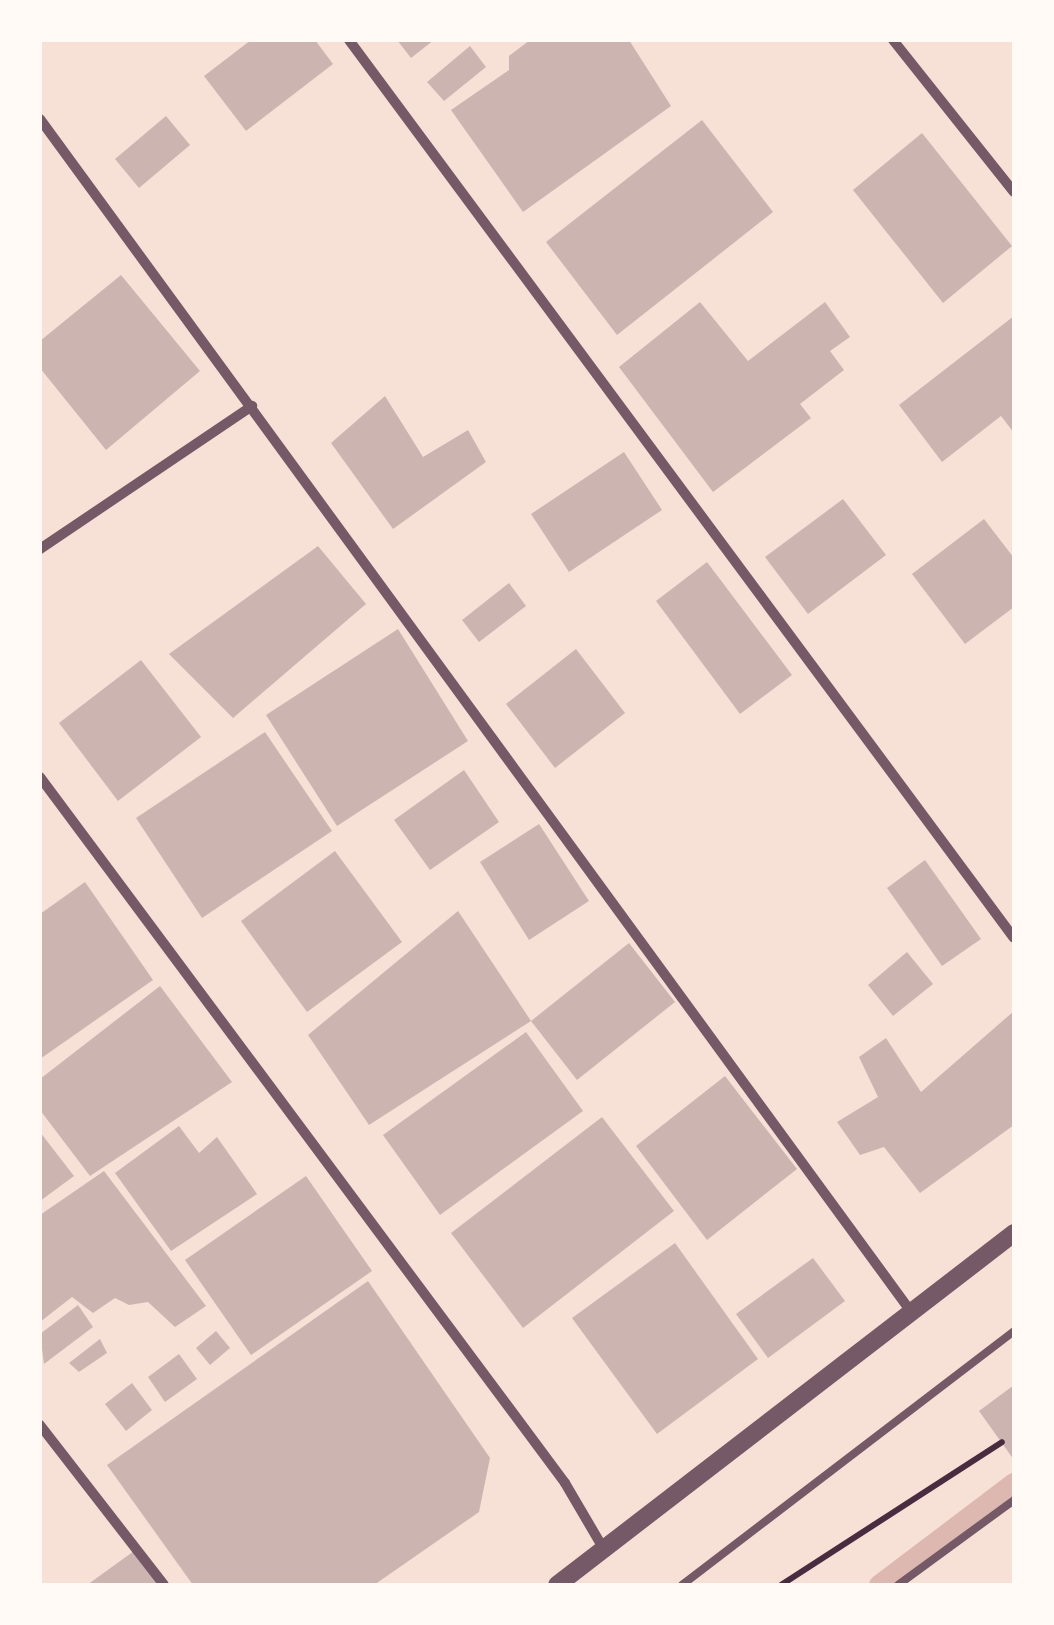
<!DOCTYPE html>
<style>
body{margin:0}
#map{position:relative;width:1054px;height:1625px;overflow:hidden;background:#f7e1d7;font-family:"Titillium Web",sans-serif}
div>[style]{position:absolute}
.stream>*{height:20px;margin:-10px;padding:0 10px;transform-origin:10px;border-radius:10px;background:#dcb8b0}
.building>*{inset:0;background:#ccb4b1}
.path>*{height:6px;margin:-3px;padding:0 3px;transform-origin:3px;border-radius:3px;background:#4a2c40}
.service>*{height:8px;margin:-4px;padding:0 4px;transform-origin:4px;border-radius:4px;background:#755966}
.minor>*{height:10px;margin:-5px;padding:0 5px;transform-origin:5px;border-radius:5px;background:#755966}
.tertiary>*{height:18px;margin:-9px;padding:0 9px;transform-origin:9px;border-radius:9px;background:#755966}
span{translate:-50% -50%;white-space:nowrap;text-align:center;line-height:1.15;-webkit-text-stroke:8px #fffaf5;paint-order:stroke}
.frame{position:absolute;inset:0;border:42px solid #fffaf5;pointer-events:none}
</style>
<div id="map">
<div class="stream">
<i style="left:879px;top:1585px;width:169px;rotate:-37.1deg"></i>
</div>
<div class="building">
<i style="clip-path:polygon(251px 40px,315px 40px,333px 64px,246px 131px,204px 76px)"></i>
<i style="clip-path:polygon(397px 40px,434px 40px,411px 58px)"></i>
<i style="clip-path:polygon(530px 40px,629px 40px,671px 106px,523px 212px,451px 110px,509px 70px,509px 56px)"></i>
<i style="clip-path:polygon(470px 46px,486px 67px,444px 101px,427px 82px)"></i>
<i style="clip-path:polygon(166px 116px,190px 145px,139px 188px,115px 159px)"></i>
<i style="clip-path:polygon(702px 120px,773px 212px,617px 335px,546px 242px)"></i>
<i style="clip-path:polygon(922px 133px,1012px 246px,943px 303px,853px 190px)"></i>
<i style="clip-path:polygon(121px 275px,200px 371px,106px 450px,40px 368px,40px 341px)"></i>
<i style="clip-path:polygon(700px 302px,748px 361px,825px 302px,850px 337px,830px 351px,844px 370px,800px 404px,811px 418px,713px 492px,619px 367px)"></i>
<i style="clip-path:polygon(1014px 316px,1014px 433px,1001px 416px,942px 462px,899px 405px)"></i>
<i style="clip-path:polygon(385px 396px,423px 457px,468px 430px,486px 462px,393px 529px,331px 443px)"></i>
<i style="clip-path:polygon(624px 452px,662px 510px,569px 572px,531px 514px)"></i>
<i style="clip-path:polygon(843px 499px,886px 555px,808px 614px,765px 557px)"></i>
<i style="clip-path:polygon(984px 519px,1014px 558px,1014px 607px,965px 644px,912px 574px)"></i>
<i style="clip-path:polygon(318px 546px,366px 604px,233px 718px,169px 654px)"></i>
<i style="clip-path:polygon(707px 562px,792px 675px,740px 714px,656px 601px)"></i>
<i style="clip-path:polygon(509px 583px,526px 606px,479px 642px,462px 620px)"></i>
<i style="clip-path:polygon(398px 629px,468px 741px,337px 826px,266px 715px)"></i>
<i style="clip-path:polygon(576px 649px,625px 713px,555px 768px,506px 704px)"></i>
<i style="clip-path:polygon(141px 660px,201px 737px,118px 801px,59px 723px)"></i>
<i style="clip-path:polygon(265px 732px,332px 831px,202px 918px,136px 818px)"></i>
<i style="clip-path:polygon(464px 770px,499px 822px,430px 870px,394px 820px)"></i>
<i style="clip-path:polygon(539px 824px,589px 901px,529px 940px,480px 862px)"></i>
<i style="clip-path:polygon(335px 851px,402px 942px,307px 1012px,241px 921px)"></i>
<i style="clip-path:polygon(925px 860px,981px 939px,942px 966px,887px 888px)"></i>
<i style="clip-path:polygon(85px 882px,153px 980px,40px 1059px,40px 914px)"></i>
<i style="clip-path:polygon(458px 911px,531px 1021px,369px 1125px,308px 1035px)"></i>
<i style="clip-path:polygon(629px 943px,675px 1002px,577px 1080px,531px 1021px)"></i>
<i style="clip-path:polygon(907px 952px,933px 984px,893px 1016px,868px 985px)"></i>
<i style="clip-path:polygon(160px 986px,232px 1082px,90px 1176px,40px 1110px,40px 1079px)"></i>
<i style="clip-path:polygon(1014px 1011px,1014px 1125px,920px 1193px,884px 1147px,860px 1155px,837px 1122px,878px 1097px,859px 1057px,886px 1038px,921px 1092px)"></i>
<i style="clip-path:polygon(526px 1032px,583px 1111px,440px 1215px,383px 1135px)"></i>
<i style="clip-path:polygon(725px 1076px,797px 1169px,707px 1240px,636px 1146px)"></i>
<i style="clip-path:polygon(602px 1117px,674px 1211px,523px 1328px,451px 1233px)"></i>
<i style="clip-path:polygon(179px 1126px,199px 1153px,217px 1137px,257px 1194px,171px 1251px,115px 1173px)"></i>
<i style="clip-path:polygon(40px 1132px,74px 1176px,40px 1201px)"></i>
<i style="clip-path:polygon(104px 1171px,206px 1306px,175px 1327px,148px 1302px,129px 1305px,115px 1298px,93px 1313px,72px 1297px,40px 1322px,40px 1215px)"></i>
<i style="clip-path:polygon(306px 1176px,372px 1271px,251px 1355px,185px 1260px)"></i>
<i style="clip-path:polygon(675px 1243px,758px 1359px,657px 1434px,572px 1318px)"></i>
<i style="clip-path:polygon(813px 1258px,845px 1301px,768px 1358px,736px 1314px)"></i>
<i style="clip-path:polygon(368px 1281px,490px 1458px,479px 1512px,374px 1585px,193px 1585px,107px 1465px)"></i>
<i style="clip-path:polygon(78px 1305px,93px 1327px,44px 1364px,40px 1334px)"></i>
<i style="clip-path:polygon(216px 1331px,230px 1348px,210px 1365px,196px 1348px)"></i>
<i style="clip-path:polygon(100px 1339px,107px 1353px,79px 1372px,69px 1363px)"></i>
<i style="clip-path:polygon(179px 1354px,197px 1379px,165px 1402px,148px 1377px)"></i>
<i style="clip-path:polygon(132px 1383px,152px 1410px,126px 1431px,105px 1404px)"></i>
<i style="clip-path:polygon(1014px 1385px,1014px 1460px,979px 1411px)"></i>
<i style="clip-path:polygon(134px 1551px,159px 1585px,87px 1585px)"></i>
</div>
<div class="path">
<i style="left:781px;top:1585px;width:263px;rotate:-32.9deg"></i>
</div>
<div class="service">
<i style="left:682px;top:1585px;width:418px;rotate:-37.4deg"></i>
<i style="left:898px;top:1585px;width:144px;rotate:-36.2deg"></i>
</div>
<div class="minor">
<i style="left:349px;top:40px;width:1117px;rotate:53.48deg"></i>
<i style="left:893px;top:40px;width:194px;rotate:51.5deg"></i>
<i style="left:40px;top:119px;width:1474px;rotate:53.86deg"></i>
<i style="left:40px;top:549px;width:256px;rotate:-34deg"></i>
<i style="left:40px;top:777px;width:880px;rotate:53.36deg"></i>
<i style="left:565px;top:1483px;width:73px;rotate:59.6deg"></i>
<i style="left:40px;top:1425px;width:202px;rotate:52.2deg"></i>
</div>
<div class="tertiary">
<i style="left:557px;top:1585px;width:577px;rotate:-37.6deg"></i>
</div>
<div class="frame"></div>
</div>
